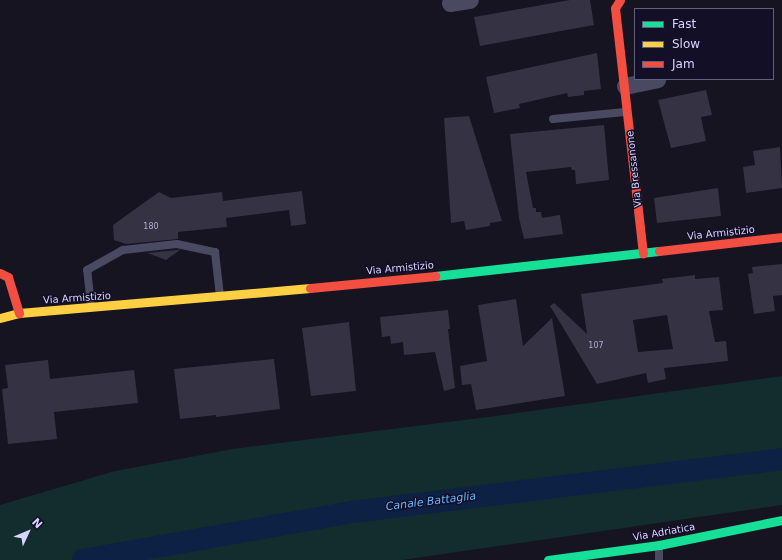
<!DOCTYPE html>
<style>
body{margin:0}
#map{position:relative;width:782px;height:560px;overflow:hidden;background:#161421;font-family:"DejaVu Sans",sans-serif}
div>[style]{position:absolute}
.green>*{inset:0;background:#132c2d}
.canal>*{height:22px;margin:-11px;padding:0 11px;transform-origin:11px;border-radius:11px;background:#0d2144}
.building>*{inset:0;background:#343243}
.lane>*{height:8px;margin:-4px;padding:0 4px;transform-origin:4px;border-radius:4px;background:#4a4962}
.street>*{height:17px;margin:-8.5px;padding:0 8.5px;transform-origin:8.5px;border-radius:8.5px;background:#4a4962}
.fast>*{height:9px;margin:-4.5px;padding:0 4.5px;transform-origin:4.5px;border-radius:4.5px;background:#16e098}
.slow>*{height:9px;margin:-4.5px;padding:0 4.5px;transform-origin:4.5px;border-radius:4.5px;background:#ffcf43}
.jam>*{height:9px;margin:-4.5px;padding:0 4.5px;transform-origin:4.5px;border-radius:4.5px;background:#f24e42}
span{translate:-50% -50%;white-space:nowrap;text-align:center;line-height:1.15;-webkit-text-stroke:3px #130f26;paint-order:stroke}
.number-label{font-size:8px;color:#b0acd0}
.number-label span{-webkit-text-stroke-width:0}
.street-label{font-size:10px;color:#d9d4ff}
.water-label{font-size:11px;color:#62b6ff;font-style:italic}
.legend{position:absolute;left:634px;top:8px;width:140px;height:72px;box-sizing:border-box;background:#130f26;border:1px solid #625e7d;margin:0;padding:5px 7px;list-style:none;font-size:12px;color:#d9d4ff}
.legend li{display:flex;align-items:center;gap:8px;height:20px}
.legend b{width:20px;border:1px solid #625e7d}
.north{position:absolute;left:8px;top:512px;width:40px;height:40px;-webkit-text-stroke:3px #130f26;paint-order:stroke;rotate:46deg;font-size:11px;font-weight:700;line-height:16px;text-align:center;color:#d9d4ff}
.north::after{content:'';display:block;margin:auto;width:14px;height:18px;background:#d9d4ff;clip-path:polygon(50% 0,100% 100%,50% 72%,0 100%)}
</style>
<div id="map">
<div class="green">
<i style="clip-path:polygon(782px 376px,782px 505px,402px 560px,0 560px,0 505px,115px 471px,233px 449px,496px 416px)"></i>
</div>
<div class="canal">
<i style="left:83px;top:560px;width:273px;rotate:-10.1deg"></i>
<i style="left:352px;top:512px;width:433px;rotate:-7deg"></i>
</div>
<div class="building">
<i style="clip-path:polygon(570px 0,590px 0,594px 25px,480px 46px,474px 17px)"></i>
<i style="clip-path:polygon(597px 53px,601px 89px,584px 91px,584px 95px,568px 97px,567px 93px,519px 104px,520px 108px,494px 113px,486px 77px)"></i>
<i style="clip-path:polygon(706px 90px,712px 115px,701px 117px,706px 141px,671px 148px,658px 100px)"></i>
<i style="clip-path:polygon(469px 116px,502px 221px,490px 223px,490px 226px,466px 230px,464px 221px,451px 223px,444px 118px)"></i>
<i style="clip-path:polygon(604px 125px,609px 180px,576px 184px,575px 170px,572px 170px,571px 167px,526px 172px,533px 208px,536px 208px,536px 212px,541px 212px,542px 218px,560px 215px,563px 234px,524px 239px,519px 218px,510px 134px)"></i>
<i style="clip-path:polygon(780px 147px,782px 188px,746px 193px,743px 167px,755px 165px,753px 151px)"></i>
<i style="clip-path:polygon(718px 188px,721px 216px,657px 223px,654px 198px)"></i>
<i style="clip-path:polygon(302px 191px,306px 224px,291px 226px,289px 210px,226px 218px,227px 227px,178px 232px,178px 239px,126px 244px,114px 240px,113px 225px,159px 192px,171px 198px,222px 192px,223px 201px)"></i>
<i style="clip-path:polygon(180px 250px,166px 260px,147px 253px,177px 250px)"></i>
<i style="clip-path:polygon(782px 264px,782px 295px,773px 296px,775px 311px,754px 314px,748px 274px,753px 273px,752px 267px)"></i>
<i style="clip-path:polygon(evenodd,695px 275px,695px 279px,719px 277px,723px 310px,709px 311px,715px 342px,726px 341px,728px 361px,664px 368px,666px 379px,648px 383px,646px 373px,597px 384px,550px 306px,554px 303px,587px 334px,581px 294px,663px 283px,662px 279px,695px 275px,667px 315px,673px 349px,638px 352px,633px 320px,667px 315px)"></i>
<i style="clip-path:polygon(516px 299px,523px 346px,552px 318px,565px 396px,476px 410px,471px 384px,462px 385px,460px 366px,487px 361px,478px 305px)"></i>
<i style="clip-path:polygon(448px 310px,450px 329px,448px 329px,455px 388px,444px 391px,435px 352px,404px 355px,403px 342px,391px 344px,390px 336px,382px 337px,380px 317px)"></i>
<i style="clip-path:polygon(349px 322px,356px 391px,311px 396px,302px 328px)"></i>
<i style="clip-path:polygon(274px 359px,280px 409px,216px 417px,216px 415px,180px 419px,174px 369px)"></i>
<i style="clip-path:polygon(48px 360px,50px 379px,134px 370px,138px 403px,54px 412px,57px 439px,8px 444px,2px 389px,8px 388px,5px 365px)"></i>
</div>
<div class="lane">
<i style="left:553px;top:119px;width:72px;rotate:-5.6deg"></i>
<i style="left:91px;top:306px;width:36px;rotate:-96deg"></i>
<i style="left:87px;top:270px;width:41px;rotate:-29.1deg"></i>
<i style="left:123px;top:250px;width:54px;rotate:-6.3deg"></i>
<i style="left:177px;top:244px;width:39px;rotate:12deg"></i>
<i style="left:215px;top:252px;width:44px;rotate:83.5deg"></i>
<i style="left:659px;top:546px;width:14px;rotate:90deg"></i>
</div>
<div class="street">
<i style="left:450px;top:3px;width:20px;rotate:-9deg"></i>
<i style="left:625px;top:86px;width:33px;rotate:-12deg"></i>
</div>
<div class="fast">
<i style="left:435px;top:276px;width:225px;rotate:-6.4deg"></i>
<i style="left:548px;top:560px;width:112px;rotate:-7.7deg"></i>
<i style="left:659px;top:545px;width:126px;rotate:-11.5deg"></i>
</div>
<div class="slow">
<i style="left:0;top:318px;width:20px;rotate:-15deg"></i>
<i style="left:19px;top:313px;width:292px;rotate:-4.9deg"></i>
</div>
<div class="jam">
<i style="left:620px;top:0;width:9px;rotate:122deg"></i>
<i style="left:615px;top:8px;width:247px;rotate:83.5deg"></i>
<i style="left:659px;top:251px;width:124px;rotate:-6.5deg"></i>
<i style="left:0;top:273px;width:9px;rotate:27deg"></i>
<i style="left:8px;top:277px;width:38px;rotate:73deg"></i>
<i style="left:310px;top:288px;width:126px;rotate:-5.5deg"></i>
</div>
<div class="number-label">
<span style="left:151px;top:227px">180</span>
<span style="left:596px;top:346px">107</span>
</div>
<div class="street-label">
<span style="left:634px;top:169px;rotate:-96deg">Via Bressanone</span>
<span style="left:721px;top:233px;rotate:-6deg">Via Armistizio</span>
<span style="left:400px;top:268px;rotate:-5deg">Via Armistizio</span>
<span style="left:77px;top:298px;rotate:-4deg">Via Armistizio</span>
<span style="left:664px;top:532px;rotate:-10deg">Via Adriatica</span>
</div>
<div class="water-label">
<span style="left:431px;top:502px;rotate:-7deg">Canale Battaglia</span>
</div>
<ul class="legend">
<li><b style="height:5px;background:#16e098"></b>Fast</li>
<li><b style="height:5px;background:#ffcf43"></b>Slow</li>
<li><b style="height:5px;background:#f24e42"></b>Jam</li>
</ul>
<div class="north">N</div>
</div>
